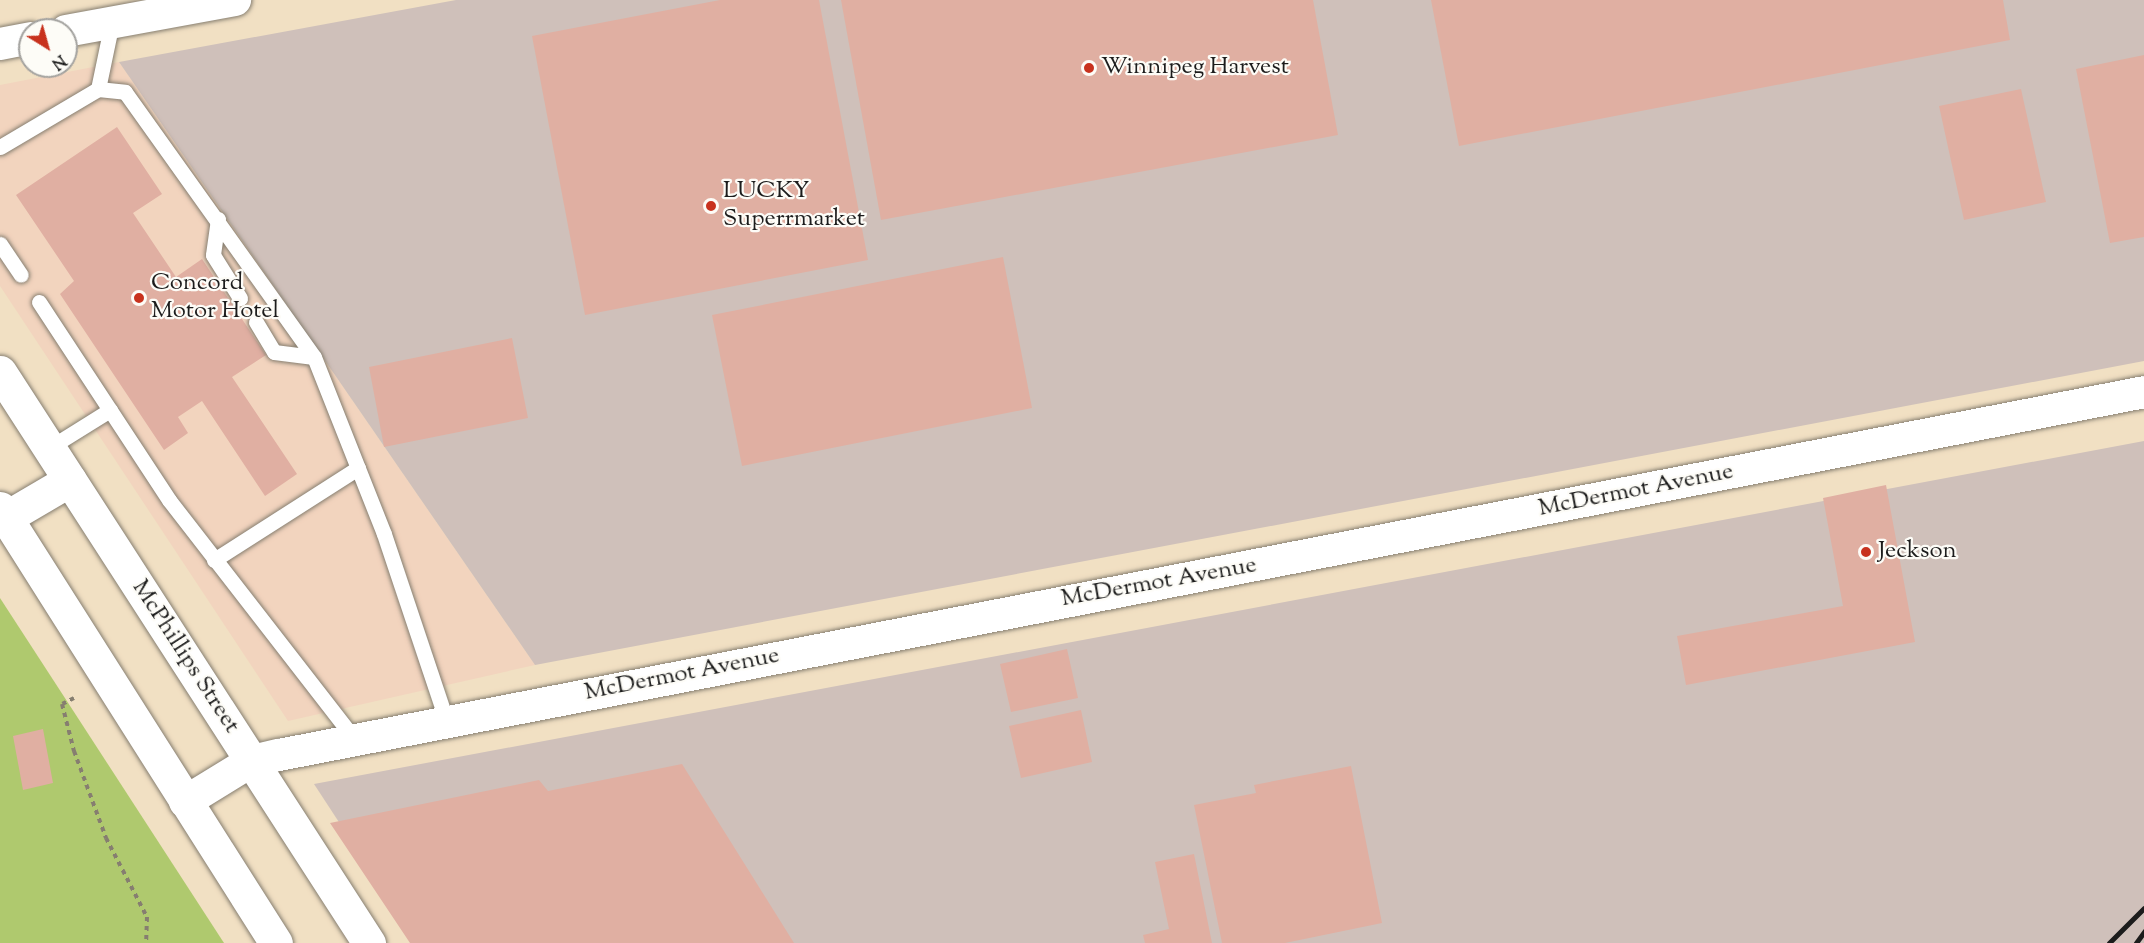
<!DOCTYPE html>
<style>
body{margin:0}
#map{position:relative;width:2144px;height:943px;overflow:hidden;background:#f1e0c3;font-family:"Sorts Mill Goudy",serif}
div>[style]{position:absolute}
.built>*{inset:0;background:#f2d4be}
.industrial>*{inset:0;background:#cfc0ba}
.green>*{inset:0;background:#afc96e}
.building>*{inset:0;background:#e0afa2}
.path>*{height:4px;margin-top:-2px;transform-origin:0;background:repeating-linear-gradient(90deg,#867e70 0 4.5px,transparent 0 9px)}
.roads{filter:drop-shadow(0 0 2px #867e70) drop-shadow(0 0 2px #867e70)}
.lane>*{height:15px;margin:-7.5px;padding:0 7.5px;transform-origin:7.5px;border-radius:7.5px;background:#fff}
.street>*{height:32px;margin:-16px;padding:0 16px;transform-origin:16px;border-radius:16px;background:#fff}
.secondary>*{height:33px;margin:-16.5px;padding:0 16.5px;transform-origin:16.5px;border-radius:16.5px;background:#fff}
.primary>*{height:33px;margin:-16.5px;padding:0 16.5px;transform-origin:16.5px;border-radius:16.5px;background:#fff}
.rail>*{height:4.5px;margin:-2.25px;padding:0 2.25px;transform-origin:2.25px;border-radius:2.25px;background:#1c1c1c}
.dots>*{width:16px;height:16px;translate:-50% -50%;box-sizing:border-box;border:3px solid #fdfcf7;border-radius:50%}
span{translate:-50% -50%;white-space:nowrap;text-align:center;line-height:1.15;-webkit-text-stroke:4.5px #fdfcf7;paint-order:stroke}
.poi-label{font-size:24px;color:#1c1c1c}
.left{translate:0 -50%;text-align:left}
.street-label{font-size:24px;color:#1c1c1c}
.north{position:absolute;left:18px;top:18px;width:60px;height:60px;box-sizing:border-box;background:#fdfcf7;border:2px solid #a3a29f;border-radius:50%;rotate:143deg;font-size:16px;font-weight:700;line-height:24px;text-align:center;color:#1c1c1c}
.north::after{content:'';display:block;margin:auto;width:21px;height:27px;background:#c8321e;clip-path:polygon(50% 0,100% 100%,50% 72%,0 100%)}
</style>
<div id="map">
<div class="built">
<i style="clip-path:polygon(119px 62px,535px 665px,288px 721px,0 286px,0 85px)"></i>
</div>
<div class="industrial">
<i style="clip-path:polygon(456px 0,2144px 0,2144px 361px,535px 665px,119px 62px)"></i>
<i style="clip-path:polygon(2144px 441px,2144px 943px,418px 943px,314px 784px)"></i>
</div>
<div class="green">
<i style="clip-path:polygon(0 598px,224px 943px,0 943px)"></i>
</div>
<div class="building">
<i style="clip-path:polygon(720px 0,819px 0,868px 260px,585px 315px,532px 36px)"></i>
<i style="clip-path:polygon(841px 0,1313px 0,1338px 135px,881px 220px)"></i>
<i style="clip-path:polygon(1431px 0,2003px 0,2010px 40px,1459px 146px)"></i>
<i style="clip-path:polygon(2144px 55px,2144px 237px,2110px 243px,2076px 69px)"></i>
<i style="clip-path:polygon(2021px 89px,2046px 202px,1964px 220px,1939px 106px)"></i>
<i style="clip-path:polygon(117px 127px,162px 194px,133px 213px,176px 277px,202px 259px,266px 355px,232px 377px,297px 474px,265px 496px,202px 401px,178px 417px,188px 433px,164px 450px,60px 294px,74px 281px,16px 195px)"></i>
<i style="clip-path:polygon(1003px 257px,1032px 408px,742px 466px,712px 315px)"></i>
<i style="clip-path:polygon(512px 338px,528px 418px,384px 447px,369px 367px)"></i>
<i style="clip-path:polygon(1886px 485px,1915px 642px,1686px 685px,1677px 636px,1843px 606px,1823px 498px)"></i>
<i style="clip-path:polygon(1067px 649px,1078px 698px,1011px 712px,1000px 664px)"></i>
<i style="clip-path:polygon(1081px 710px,1092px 762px,1021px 778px,1009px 726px)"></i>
<i style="clip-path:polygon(43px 729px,53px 783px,23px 790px,13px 736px)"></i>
<i style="clip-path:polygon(682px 764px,794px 943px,410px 943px,330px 823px,539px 780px,548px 791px)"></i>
<i style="clip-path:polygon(1351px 766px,1382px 923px,1285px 943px,1222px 943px,1194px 805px,1256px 793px,1254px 785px)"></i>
<i style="clip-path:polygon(1194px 854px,1212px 943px,1145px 943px,1143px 935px,1169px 929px,1155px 862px)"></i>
</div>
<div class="path">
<i style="left:74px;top:698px;width:13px;rotate:153deg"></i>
<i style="left:62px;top:704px;width:49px;rotate:75.7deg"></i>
<i style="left:74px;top:751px;width:93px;rotate:69.8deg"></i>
<i style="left:106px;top:838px;width:89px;rotate:62.6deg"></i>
<i style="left:147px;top:917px;width:26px;rotate:92deg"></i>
</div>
<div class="roads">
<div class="lane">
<i style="left:98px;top:89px;width:68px;rotate:-78.2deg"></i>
<i style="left:0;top:147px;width:114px;rotate:-30.6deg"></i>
<i style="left:98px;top:89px;width:27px;rotate:6deg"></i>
<i style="left:125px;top:92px;width:325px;rotate:54.5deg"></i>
<i style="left:314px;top:357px;width:190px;rotate:68.4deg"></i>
<i style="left:384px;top:534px;width:198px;rotate:71.5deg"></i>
<i style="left:218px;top:219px;width:36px;rotate:98deg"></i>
<i style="left:213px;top:255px;width:51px;rotate:57.9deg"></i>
<i style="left:0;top:244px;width:37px;rotate:56deg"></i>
<i style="left:39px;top:302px;width:237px;rotate:56.7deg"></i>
<i style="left:169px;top:500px;width:304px;rotate:52.2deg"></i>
<i style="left:256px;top:322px;width:35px;rotate:59deg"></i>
<i style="left:274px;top:352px;width:40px;rotate:7.1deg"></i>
<i style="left:49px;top:448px;width:72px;rotate:-31.9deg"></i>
<i style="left:214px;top:560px;width:171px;rotate:-32.6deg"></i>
</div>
<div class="street">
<i style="left:66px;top:31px;width:172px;rotate:-10.4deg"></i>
<i style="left:0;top:44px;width:31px;rotate:-11deg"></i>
<i style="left:185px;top:802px;width:79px;rotate:-31.5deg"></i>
<i style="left:252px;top:761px;width:28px;rotate:-13deg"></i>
<i style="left:279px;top:755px;width:1900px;rotate:-11.01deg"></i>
</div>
<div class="secondary">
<i style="left:0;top:521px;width:81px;rotate:-30.4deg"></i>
</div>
<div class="primary">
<i style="left:0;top:372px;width:680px;rotate:57.13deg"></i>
<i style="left:0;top:508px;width:515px;rotate:57.61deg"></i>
</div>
</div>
<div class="rail">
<i style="left:2109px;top:943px;width:49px;rotate:-45deg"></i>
<i style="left:2136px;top:943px;width:14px;rotate:-54deg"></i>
</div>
<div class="dots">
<i style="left:1089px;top:68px;background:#c8321e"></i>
<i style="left:711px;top:206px;background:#c8321e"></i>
<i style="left:139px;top:298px;background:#c8321e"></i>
<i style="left:1866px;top:552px;background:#c8321e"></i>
</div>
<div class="poi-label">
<span class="left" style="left:1101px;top:68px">Winnipeg Harvest</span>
<span class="left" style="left:723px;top:206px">LUCKY<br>Superrmarket</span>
<span class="left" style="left:151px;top:298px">Concord<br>Motor Hotel</span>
<span class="left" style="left:1878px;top:552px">Jeckson</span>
</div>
<div class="street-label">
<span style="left:1636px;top:491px;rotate:-11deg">McDermot Avenue</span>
<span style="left:1159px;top:583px;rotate:-10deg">McDermot Avenue</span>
<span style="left:185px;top:657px;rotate:57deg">McPhillips Street</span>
<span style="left:682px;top:675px;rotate:-11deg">McDermot Avenue</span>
</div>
<div class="north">N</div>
</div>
